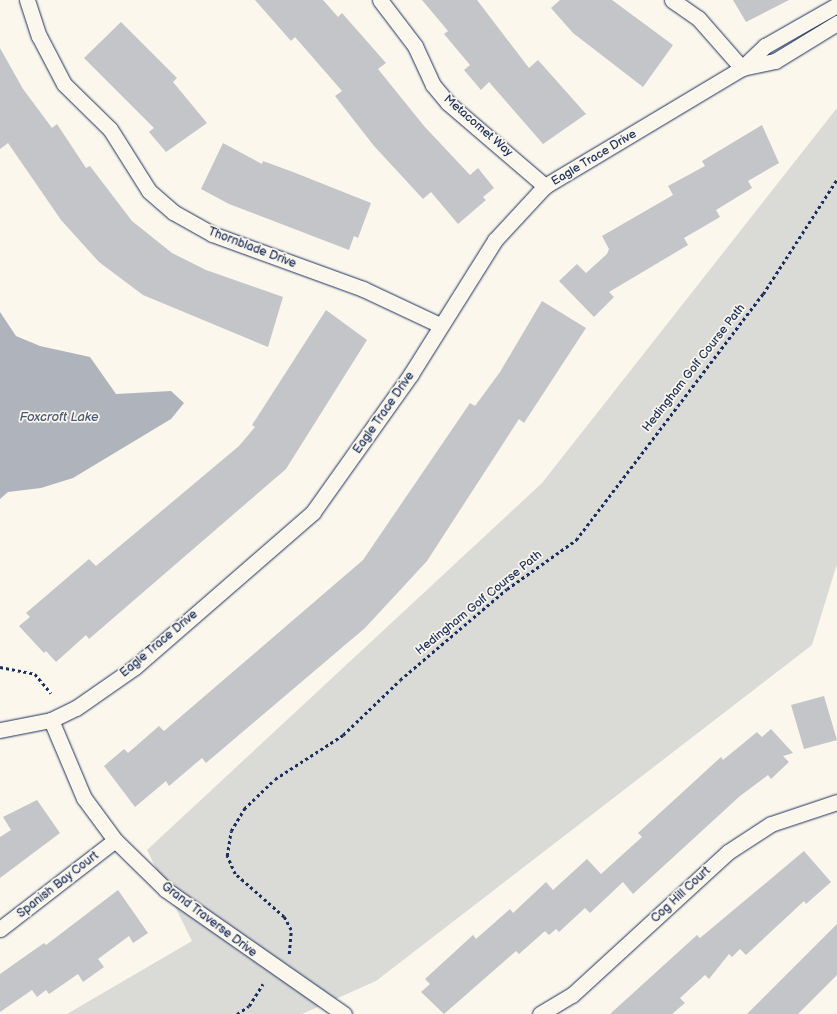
<!DOCTYPE html>
<style>
body{margin:0}
#map{position:relative;width:837px;height:1014px;overflow:hidden;background:#fbf7ec;font-family:"Balsamiq Sans",sans-serif}
div>[style]{position:absolute}
.green>*{inset:0;background:#dadad7}
.water>*{inset:0;background:#afb3bb}
.building>*{inset:0;background:#c3c5c9}
.path>*{height:2.5px;margin-top:-1.25px;transform-origin:0;background:repeating-linear-gradient(90deg,#1b2f5e 0 3px,transparent 0 6px)}
.roads{filter:drop-shadow(0 0 1px #1b2f5e) drop-shadow(0 0 1px #1b2f5e)}
.street>*{height:15px;margin:-7.5px;padding:0 7.5px;transform-origin:7.5px;border-radius:7.5px;background:#fbf7ec}
span{translate:-50% -50%;white-space:nowrap;text-align:center;line-height:1.15;-webkit-text-stroke:3.5px #fbf7ec;paint-order:stroke}
.street-label{font-size:12px;color:#1b2f5e}
.water-label{font-size:13px;color:#47577a;font-style:italic}
</style>
<div id="map">
<div class="green">
<i style="clip-path:polygon(837px 108px,837px 564px,812px 645px,376px 981px,302px 1014px,67px 1014px,192px 941px,147px 850px,542px 483px)"></i>
</div>
<div class="water">
<i style="clip-path:polygon(0 312px,16px 336px,40px 346px,90px 357px,116px 394px,171px 391px,184px 403px,171px 419px,73px 478px,41px 488px,8px 492px,0 499px)"></i>
</div>
<div class="building">
<i style="clip-path:polygon(255px 0,323px 0,338px 17px,342px 13px,386px 63px,378px 69px,424px 126px,470px 175px,478px 168px,494px 188px,483px 197px,486px 200px,458px 224px,431px 192px,423px 199px,374px 146px,335px 96px,342px 91px,295px 37px,291px 41px)"></i>
<i style="clip-path:polygon(422px 0,477px 0,529px 68px,538px 60px,586px 114px,543px 144px,489px 82px,481px 90px,464px 70px,470px 65px,444px 34px,448px 31px)"></i>
<i style="clip-path:polygon(560px 0,612px 0,673px 45px,643px 87px,573px 33px,551px 8px)"></i>
<i style="clip-path:polygon(733px 0,789px 0,746px 22px)"></i>
<i style="clip-path:polygon(121px 22px,177px 78px,173px 82px,207px 123px,166px 152px,149px 132px,154px 128px,84px 58px)"></i>
<i style="clip-path:polygon(0 48px,23px 89px,52px 128px,57px 124px,86px 168px,90px 166px,132px 221px,172px 253px,206px 270px,283px 297px,268px 347px,143px 295px,99px 262px,61px 220px,8px 143px,0 149px)"></i>
<i style="clip-path:polygon(762px 125px,779px 163px,748px 181px,752px 188px,716px 210px,720px 217px,684px 238px,688px 245px,609px 292px,614px 297px,594px 317px,559px 281px,577px 264px,586px 273px,607px 254px,609px 249px,602px 236px,673px 195px,668px 186px,705px 166px,702px 161px)"></i>
<i style="clip-path:polygon(223px 143px,262px 164px,263px 161px,293px 172px,371px 203px,358px 238px,354px 236px,349px 250px,229px 204px,201px 189px)"></i>
<i style="clip-path:polygon(542px 301px,586px 328px,524px 423px,519px 419px,427px 561px,365px 628px,206px 763px,202px 758px,169px 786px,166px 781px,135px 807px,104px 766px,124px 749px,128px 753px,159px 726px,164px 731px,363px 560px,470px 403px,475px 406px,500px 372px)"></i>
<i style="clip-path:polygon(326px 310px,367px 340px,286px 469px,89px 639px,86px 635px,56px 662px,46px 651px,44px 653px,19px 626px,30px 617px,26px 613px,89px 559px,96px 566px,239px 446px,255px 427px,252px 425px)"></i>
<i style="clip-path:polygon(824px 696px,837px 740px,804px 749px,791px 705px)"></i>
<i style="clip-path:polygon(771px 729px,793px 753px,783px 756px,789px 762px,771px 779px,768px 775px,740px 796px,633px 894px,623px 882px,590px 913px,585px 908px,559px 932px,556px 929px,549px 935px,545px 931px,519px 954px,516px 951px,444px 1014px,421px 992px,430px 984px,425px 979px,473px 935px,476px 939px,510px 909px,513px 913px,546px 882px,553px 890px,587px 859px,601px 874px,642px 837px,638px 833px,721px 757px,723px 760px,757px 732px,762px 737px)"></i>
<i style="clip-path:polygon(37px 800px,60px 833px,0 878px,0 837px,11px 830px,3px 817px)"></i>
<i style="clip-path:polygon(804px 851px,831px 882px,806px 904px,804px 901px,746px 955px,740px 949px,732px 957px,729px 954px,709px 979px,705px 975px,680px 998px,685px 1003px,672px 1014px,610px 1014px,697px 935px,700px 938px)"></i>
<i style="clip-path:polygon(118px 890px,148px 933px,133px 943px,129px 936px,98px 959px,104px 967px,83px 982px,78px 974px,49px 994px,46px 990px,37px 997px,32px 990px,0 1012px,0 974px,44px 943px,46px 945px)"></i>
<i style="clip-path:polygon(837px 924px,837px 975px,798px 1014px,747px 1014px)"></i>
</div>
<div class="path">
<i style="left:0;top:667px;width:36px;rotate:11deg"></i>
<i style="left:35px;top:674px;width:25px;rotate:50deg"></i>
<i style="left:289px;top:954px;width:24px;rotate:-85deg"></i>
<i style="left:291px;top:930px;width:15px;rotate:-118deg"></i>
<i style="left:284px;top:917px;width:65px;rotate:-138.7deg"></i>
<i style="left:235px;top:874px;width:20px;rotate:-114deg"></i>
<i style="left:227px;top:856px;width:25px;rotate:-81deg"></i>
<i style="left:231px;top:831px;width:26px;rotate:-59deg"></i>
<i style="left:244px;top:809px;width:43px;rotate:-44.1deg"></i>
<i style="left:275px;top:779px;width:81px;rotate:-32.9deg"></i>
<i style="left:343px;top:735px;width:79px;rotate:-44deg"></i>
<i style="left:400px;top:680px;width:140px;rotate:-40.4deg"></i>
<i style="left:507px;top:589px;width:85px;rotate:-35.4deg"></i>
<i style="left:576px;top:540px;width:309px;rotate:-52.8deg"></i>
<i style="left:763px;top:294px;width:137px;rotate:-57.2deg"></i>
<i style="left:237px;top:1014px;width:14px;rotate:-34deg"></i>
<i style="left:249px;top:1006px;width:26px;rotate:-58deg"></i>
</div>
<div class="roads">
<div class="street">
<i style="left:27px;top:0;width:38px;rotate:72deg"></i>
<i style="left:39px;top:36px;width:54px;rotate:62.5deg"></i>
<i style="left:64px;top:84px;width:64px;rotate:44.4deg"></i>
<i style="left:110px;top:129px;width:73px;rotate:57.8deg"></i>
<i style="left:149px;top:191px;width:32px;rotate:41deg"></i>
<i style="left:173px;top:212px;width:45px;rotate:29.4deg"></i>
<i style="left:212px;top:234px;width:161px;rotate:20deg"></i>
<i style="left:363px;top:289px;width:85px;rotate:25.1deg"></i>
<i style="left:380px;top:0;width:58px;rotate:52.7deg"></i>
<i style="left:415px;top:46px;width:43px;rotate:65.2deg"></i>
<i style="left:433px;top:85px;width:23px;rotate:50deg"></i>
<i style="left:448px;top:103px;width:128px;rotate:40.6deg"></i>
<i style="left:672px;top:0;width:32px;rotate:35deg"></i>
<i style="left:698px;top:18px;width:67px;rotate:48.7deg"></i>
<i style="left:742px;top:68px;width:34px;rotate:-12deg"></i>
<i style="left:775px;top:61px;width:73px;rotate:-31.5deg"></i>
<i style="left:51px;top:720px;width:85px;rotate:67.1deg"></i>
<i style="left:84px;top:798px;width:52px;rotate:53.6deg"></i>
<i style="left:115px;top:840px;width:71px;rotate:44.4deg"></i>
<i style="left:166px;top:890px;width:217px;rotate:34.9deg"></i>
<i style="left:0;top:730px;width:52px;rotate:-11.1deg"></i>
<i style="left:51px;top:720px;width:28px;rotate:-26deg"></i>
<i style="left:76px;top:708px;width:72px;rotate:-34.8deg"></i>
<i style="left:135px;top:667px;width:236px;rotate:-41deg"></i>
<i style="left:313px;top:512px;width:169px;rotate:-54.6deg"></i>
<i style="left:411px;top:374px;width:158px;rotate:-57.9deg"></i>
<i style="left:495px;top:240px;width:74px;rotate:-47.2deg"></i>
<i style="left:545px;top:186px;width:230px;rotate:-30.9deg"></i>
<i style="left:742px;top:68px;width:32px;rotate:-44deg"></i>
<i style="left:765px;top:46px;width:83px;rotate:-29.7deg"></i>
<i style="left:0;top:929px;width:145px;rotate:-37.7deg"></i>
<i style="left:540px;top:1014px;width:37px;rotate:-31deg"></i>
<i style="left:572px;top:995px;width:212px;rotate:-42.5deg"></i>
<i style="left:728px;top:852px;width:51px;rotate:-33.1deg"></i>
<i style="left:771px;top:824px;width:70px;rotate:-18.4deg"></i>
</div>
</div>
<div class="street-label">
<span style="left:478px;top:126px;rotate:41deg">Metacomet Way</span>
<span style="left:594px;top:158px;rotate:-31deg">Eagle Trace Drive</span>
<span style="left:252px;top:248px;rotate:21deg">Thornblade Drive</span>
<span style="left:694px;top:368px;rotate:-52deg">Hedingham Golf Course Path</span>
<span style="left:384px;top:413px;rotate:-55deg">Eagle Trace Drive</span>
<span style="left:479px;top:603px;rotate:-39deg">Hedingham Golf Course Path</span>
<span style="left:159px;top:644px;rotate:-40deg">Eagle Trace Drive</span>
<span style="left:58px;top:885px;rotate:-38deg">Spanish Bay Court</span>
<span style="left:681px;top:895px;rotate:-43deg">Cog Hill Court</span>
<span style="left:209px;top:920px;rotate:37deg">Grand Traverse Drive</span>
</div>
<div class="water-label">
<span style="left:59px;top:417px">Foxcroft Lake</span>
</div>
</div>
